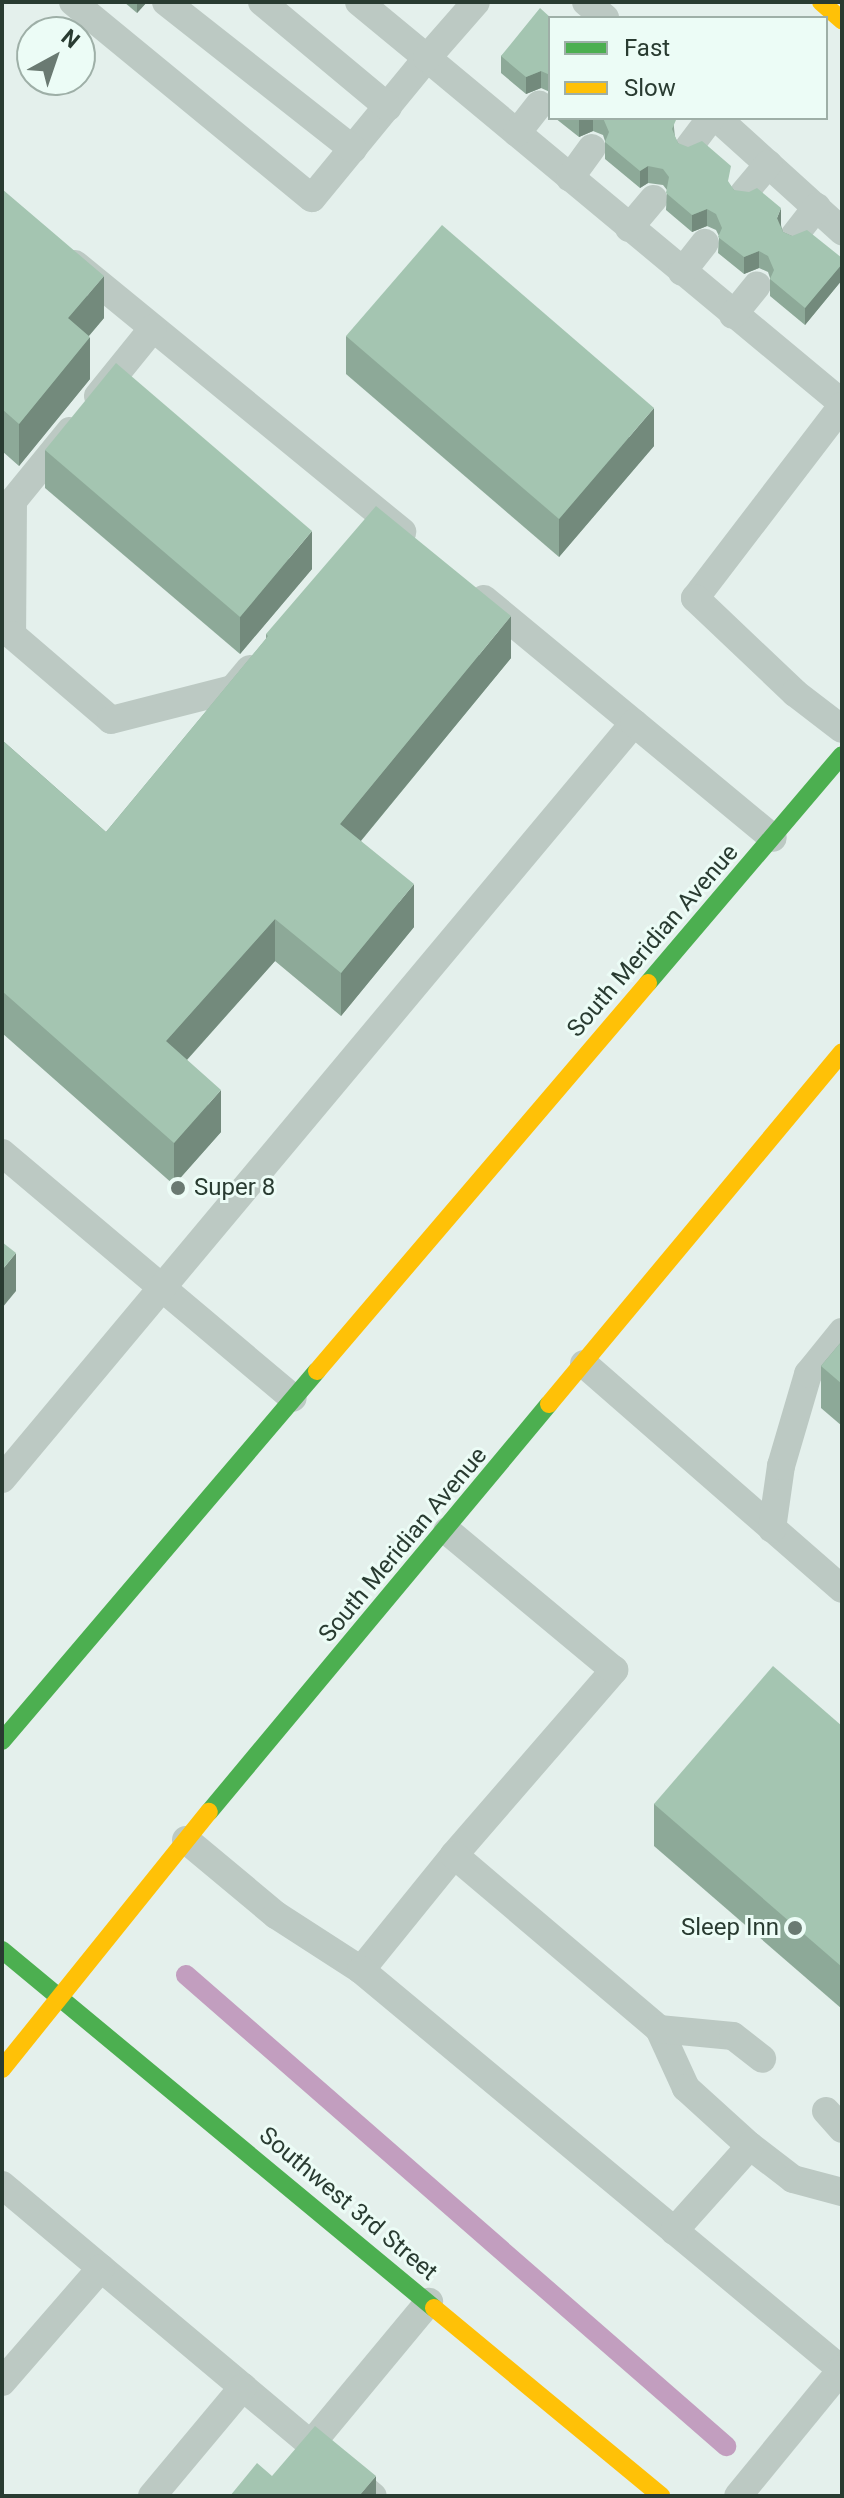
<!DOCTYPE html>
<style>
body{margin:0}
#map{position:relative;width:844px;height:2498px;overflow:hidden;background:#e4f0ec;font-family:Roboto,sans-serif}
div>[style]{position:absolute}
.stream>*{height:20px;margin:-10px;padding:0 10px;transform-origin:10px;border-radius:10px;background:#c29ebf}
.lane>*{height:28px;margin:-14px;padding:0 14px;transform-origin:14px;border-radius:14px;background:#bcc9c3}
.fast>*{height:18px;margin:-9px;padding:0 9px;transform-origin:9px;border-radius:9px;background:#4caf50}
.slow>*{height:18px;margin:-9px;padding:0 9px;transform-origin:9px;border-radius:9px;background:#ffc107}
.wall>*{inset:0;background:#8da998}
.shaded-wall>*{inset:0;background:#738a7c}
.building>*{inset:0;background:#a4c5b1}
.dots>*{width:22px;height:22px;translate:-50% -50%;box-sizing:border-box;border:4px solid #ecfcf6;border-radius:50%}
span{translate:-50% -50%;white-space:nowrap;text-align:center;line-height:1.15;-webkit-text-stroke:6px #ecfcf6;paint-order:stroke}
.street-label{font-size:24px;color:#293b31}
.poi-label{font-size:24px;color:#293b31}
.left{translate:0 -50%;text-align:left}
.right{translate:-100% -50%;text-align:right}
.frame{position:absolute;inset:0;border:4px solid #293b31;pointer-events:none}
.legend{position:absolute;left:548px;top:16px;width:280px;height:104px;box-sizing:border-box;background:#ecfcf6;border:2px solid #9eafa7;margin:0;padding:10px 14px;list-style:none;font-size:24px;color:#293b31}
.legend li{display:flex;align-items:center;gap:16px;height:40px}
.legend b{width:40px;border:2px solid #9eafa7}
.north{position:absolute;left:16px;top:16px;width:80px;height:80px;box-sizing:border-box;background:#ecfcf6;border:2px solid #9eafa7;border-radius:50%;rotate:40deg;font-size:22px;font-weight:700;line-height:32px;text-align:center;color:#293b31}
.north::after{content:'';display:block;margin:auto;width:28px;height:36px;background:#6a7a72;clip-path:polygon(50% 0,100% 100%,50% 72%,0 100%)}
</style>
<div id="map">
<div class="stream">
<i style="left:186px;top:1975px;width:717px;rotate:41.1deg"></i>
</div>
<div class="lane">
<i style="left:73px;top:2px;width:309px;rotate:39.4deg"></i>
<i style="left:312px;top:198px;width:181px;rotate:-50.6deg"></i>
<i style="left:427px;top:58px;width:540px;rotate:39.74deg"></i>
<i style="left:166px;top:2px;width:238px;rotate:38.2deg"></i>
<i style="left:262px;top:2px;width:164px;rotate:39.8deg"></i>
<i style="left:359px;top:2px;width:88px;rotate:39.5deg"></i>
<i style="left:427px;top:58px;width:74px;rotate:-48.8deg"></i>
<i style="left:586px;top:2px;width:25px;rotate:40deg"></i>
<i style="left:717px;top:118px;width:169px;rotate:42.1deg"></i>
<i style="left:517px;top:133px;width:36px;rotate:-52deg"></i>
<i style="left:689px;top:147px;width:36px;rotate:-53deg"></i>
<i style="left:570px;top:178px;width:37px;rotate:-54deg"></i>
<i style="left:744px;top:193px;width:38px;rotate:-50deg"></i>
<i style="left:629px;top:228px;width:38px;rotate:-50deg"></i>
<i style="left:794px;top:236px;width:37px;rotate:-52deg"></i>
<i style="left:75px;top:264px;width:423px;rotate:39.3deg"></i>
<i style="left:682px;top:272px;width:37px;rotate:-52deg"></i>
<i style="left:733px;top:315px;width:38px;rotate:-51deg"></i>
<i style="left:98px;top:396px;width:87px;rotate:-51deg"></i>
<i style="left:842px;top:406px;width:242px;rotate:127.4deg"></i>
<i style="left:695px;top:598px;width:138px;rotate:43.5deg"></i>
<i style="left:795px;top:693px;width:59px;rotate:37.5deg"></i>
<i style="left:70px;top:431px;width:90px;rotate:129.2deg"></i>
<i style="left:13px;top:501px;width:134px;rotate:90.4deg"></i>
<i style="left:12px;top:635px;width:130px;rotate:40.6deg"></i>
<i style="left:111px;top:720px;width:126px;rotate:-14.3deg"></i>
<i style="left:233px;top:689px;width:26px;rotate:-50deg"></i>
<i style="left:484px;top:599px;width:195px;rotate:39.6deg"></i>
<i style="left:2px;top:1153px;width:380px;rotate:40.1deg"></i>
<i style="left:584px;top:1364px;width:342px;rotate:41.1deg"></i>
<i style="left:2px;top:1479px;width:985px;rotate:-50.11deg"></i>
<i style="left:634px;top:723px;width:180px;rotate:39.6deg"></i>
<i style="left:772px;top:1529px;width:64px;rotate:-81.9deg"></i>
<i style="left:781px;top:1466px;width:96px;rotate:-73.6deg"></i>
<i style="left:808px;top:1374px;width:54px;rotate:-51deg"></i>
<i style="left:186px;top:1840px;width:117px;rotate:39.8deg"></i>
<i style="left:276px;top:1915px;width:101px;rotate:32.9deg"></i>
<i style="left:361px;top:1970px;width:148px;rotate:-51deg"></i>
<i style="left:454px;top:1855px;width:245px;rotate:-49.1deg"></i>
<i style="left:614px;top:1670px;width:217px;rotate:-140.2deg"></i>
<i style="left:454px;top:1855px;width:269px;rotate:40.3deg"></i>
<i style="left:659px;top:2029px;width:65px;rotate:65.4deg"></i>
<i style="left:686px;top:2088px;width:86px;rotate:42.2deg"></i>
<i style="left:750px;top:2146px;width:54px;rotate:37.5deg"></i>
<i style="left:793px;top:2179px;width:51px;rotate:14.9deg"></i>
<i style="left:361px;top:1970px;width:626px;rotate:39.75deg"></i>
<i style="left:659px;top:2029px;width:74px;rotate:5.4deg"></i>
<i style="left:733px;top:2036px;width:37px;rotate:38deg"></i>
<i style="left:826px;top:2111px;width:24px;rotate:48deg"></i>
<i style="left:2px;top:2185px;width:484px;rotate:40deg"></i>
<i style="left:674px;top:2231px;width:114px;rotate:-48.2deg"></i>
<i style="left:2px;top:2382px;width:151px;rotate:-49deg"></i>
<i style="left:311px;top:2444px;width:185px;rotate:-50.3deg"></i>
<i style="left:152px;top:2496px;width:142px;rotate:-50.1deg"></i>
<i style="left:738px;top:2496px;width:164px;rotate:-50.7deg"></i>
</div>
<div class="fast">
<i style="left:648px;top:983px;width:299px;rotate:-49.6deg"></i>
<i style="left:2px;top:1741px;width:486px;rotate:-49.6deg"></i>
<i style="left:209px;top:1812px;width:531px;rotate:-50.19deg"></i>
<i style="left:2px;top:1950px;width:561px;rotate:39.65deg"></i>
</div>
<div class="slow">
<i style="left:821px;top:2px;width:28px;rotate:41deg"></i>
<i style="left:317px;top:1371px;width:510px;rotate:-49.53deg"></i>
<i style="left:549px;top:1404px;width:458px;rotate:-50.2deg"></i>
<i style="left:2px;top:2069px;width:330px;rotate:-51.2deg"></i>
<i style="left:434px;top:2308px;width:295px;rotate:39.6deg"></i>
</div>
<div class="wall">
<i style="clip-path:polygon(124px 2px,147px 2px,137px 13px)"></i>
<i style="clip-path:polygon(550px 18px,550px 92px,541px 88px,526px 94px,501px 73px,501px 56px)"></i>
<i style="clip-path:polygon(555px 118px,673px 118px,675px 137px,678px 143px,730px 185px,734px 190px,781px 225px,783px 232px,842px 258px,842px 280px,805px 325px,770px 296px,770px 278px,768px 272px,759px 268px,744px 274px,718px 253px,719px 236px,716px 230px,707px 226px,692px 232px,666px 210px,667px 190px,663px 185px,648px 183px,640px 188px,605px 159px,605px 141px,603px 135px,593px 131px,579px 137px)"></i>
<i style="clip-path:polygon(2px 189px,104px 318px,89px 336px,90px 379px,19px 466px,2px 451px)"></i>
<i style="clip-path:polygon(346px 336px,654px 446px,559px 557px,346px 374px)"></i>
<i style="clip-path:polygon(45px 450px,312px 569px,240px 654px,45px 488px)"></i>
<i style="clip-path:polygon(266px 634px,511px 658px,361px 841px,414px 927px,341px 1016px,275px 961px,187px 1060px,221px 1132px,174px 1185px,2px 1033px,2px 740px,106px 832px,266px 639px)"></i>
<i style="clip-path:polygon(842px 1341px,842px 1426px,821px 1408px,821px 1366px)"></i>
<i style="clip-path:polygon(842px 1726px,842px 2009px,654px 1846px,654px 1804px)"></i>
</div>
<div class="shaded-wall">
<i style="clip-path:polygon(137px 2px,147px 2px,137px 13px)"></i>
<i style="clip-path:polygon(541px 71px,541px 88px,526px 94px,526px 77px)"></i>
<i style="clip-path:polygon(585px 118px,593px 118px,593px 131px,579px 137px,579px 120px)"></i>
<i style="clip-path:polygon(648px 166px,648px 183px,640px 188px,640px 171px)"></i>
<i style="clip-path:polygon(781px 208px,781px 225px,777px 234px,777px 218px)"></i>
<i style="clip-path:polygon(707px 209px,707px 226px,692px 232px,692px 215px)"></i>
<i style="clip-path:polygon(759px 251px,759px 268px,744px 274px,744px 257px)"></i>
<i style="clip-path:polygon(842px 264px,842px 280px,805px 325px,805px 308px)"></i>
<i style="clip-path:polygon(104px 276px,104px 318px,68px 360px,68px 318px)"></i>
<i style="clip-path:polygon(90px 337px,90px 379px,19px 466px,19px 424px)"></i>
<i style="clip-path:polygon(654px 408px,654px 446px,559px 557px,559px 519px)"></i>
<i style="clip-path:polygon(312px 531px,312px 569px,240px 654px,240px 617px)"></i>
<i style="clip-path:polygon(511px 616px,511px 658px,340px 866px,340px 824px)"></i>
<i style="clip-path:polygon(414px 884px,414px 927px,341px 1016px,341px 973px)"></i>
<i style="clip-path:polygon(275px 919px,275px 961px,166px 1083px,166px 1041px)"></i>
<i style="clip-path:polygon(221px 1090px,221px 1132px,174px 1185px,174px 1143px)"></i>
<i style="clip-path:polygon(16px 1253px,16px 1291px,2px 1308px,2px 1270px)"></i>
<i style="clip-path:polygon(376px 2476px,376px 2496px,359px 2496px)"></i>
</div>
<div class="building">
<i style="clip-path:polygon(540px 8px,551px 18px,550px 18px,550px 75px,541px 71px,526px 77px,501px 56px)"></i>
<i style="clip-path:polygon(603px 118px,673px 118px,676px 120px,672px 129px,678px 143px,688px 147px,702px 141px,731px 166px,728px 181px,734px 190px,749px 192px,757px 188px,781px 208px,777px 218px,783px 232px,792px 236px,807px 230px,842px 258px,842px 264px,805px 308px,770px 279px,774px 270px,768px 256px,759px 251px,744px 257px,718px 237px,722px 228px,716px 214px,707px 209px,692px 215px,666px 193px,669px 177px,663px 169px,648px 166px,640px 171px,605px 142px,609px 132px)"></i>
<i style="clip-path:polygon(2px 189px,104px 276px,68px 318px,90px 337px,19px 424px,2px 409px)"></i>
<i style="clip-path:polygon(442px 225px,654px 408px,559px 519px,346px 336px)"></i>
<i style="clip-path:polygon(116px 363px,312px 531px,240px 617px,45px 450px)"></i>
<i style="clip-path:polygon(376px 506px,511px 616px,340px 824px,414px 884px,341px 973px,275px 919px,166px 1041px,221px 1090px,174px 1143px,2px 991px,2px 740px,106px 832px,268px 636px,266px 634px)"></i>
<i style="clip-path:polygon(2px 1242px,16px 1253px,2px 1270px)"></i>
<i style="clip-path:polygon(842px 1341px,842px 1384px,821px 1366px)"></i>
<i style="clip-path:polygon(773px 1666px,842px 1726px,842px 1967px,654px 1804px)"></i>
<i style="clip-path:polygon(315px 2426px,376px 2476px,359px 2496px,230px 2496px,257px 2463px,272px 2476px)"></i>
</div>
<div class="dots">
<i style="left:178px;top:1188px;background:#6a7a72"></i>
<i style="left:795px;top:1928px;background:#6a7a72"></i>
</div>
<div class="street-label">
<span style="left:653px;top:941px;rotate:-49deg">South Meridian Avenue</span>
<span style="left:403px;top:1545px;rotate:-50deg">South Meridian Avenue</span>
<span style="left:348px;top:2204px;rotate:40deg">Southwest 3rd Street</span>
</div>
<div class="poi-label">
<span class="left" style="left:194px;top:1188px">Super 8</span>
<span class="right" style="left:779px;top:1928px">Sleep Inn</span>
</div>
<div class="frame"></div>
<ul class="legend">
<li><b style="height:10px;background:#4caf50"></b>Fast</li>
<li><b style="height:10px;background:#ffc107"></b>Slow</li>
</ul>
<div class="north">N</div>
</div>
